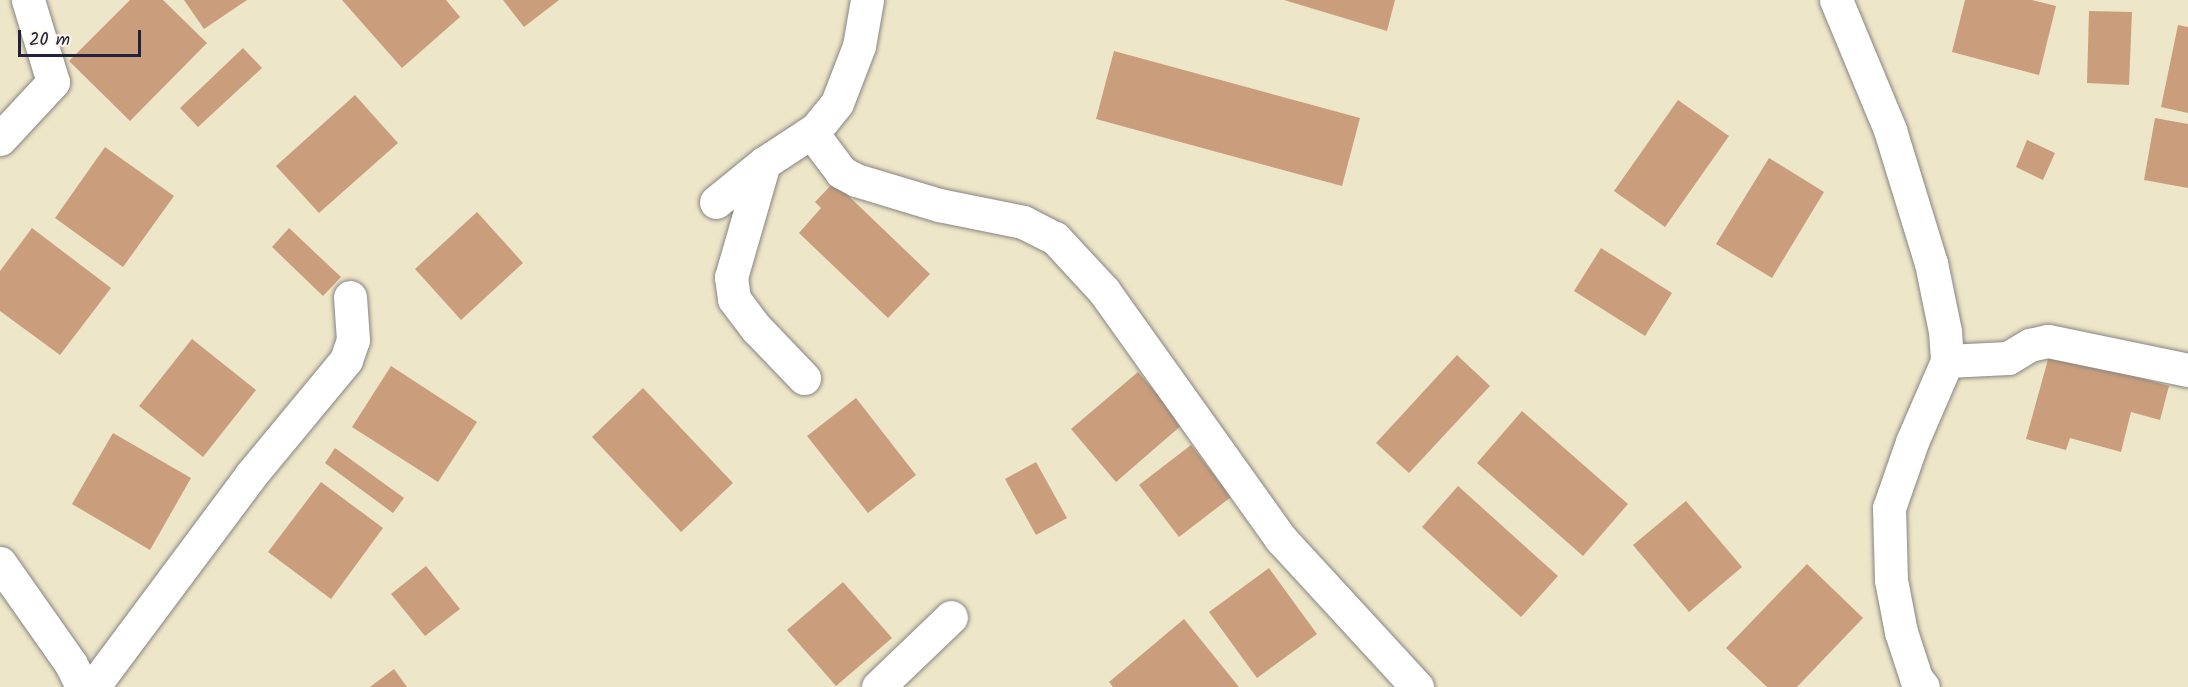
<!DOCTYPE html>
<style>
body{margin:0}
#map{position:relative;width:2188px;height:687px;overflow:hidden;background:#eee6c8;font-family:Kalam,sans-serif}
div>[style]{position:absolute}
.building>*{inset:0;background:#ca9e7c}
.roads{filter:drop-shadow(0 0 2px #888482) drop-shadow(0 0 2px #888482)}
.street>*{height:33px;margin:-16.5px;padding:0 16.5px;transform-origin:16.5px;border-radius:16.5px;background:#fff}
span{translate:-50% -50%;white-space:nowrap;text-align:center;line-height:1.15;-webkit-text-stroke:6px #fbf7ec;paint-order:stroke}
.scale{position:absolute;left:18px;top:30px;width:123px;height:27px;box-sizing:border-box;border:3px solid #22223b;border-top:0;padding-left:8px;font-size:18px;line-height:21px;white-space:nowrap;color:#22223b;-webkit-text-stroke:4px #fbf7ec;paint-order:stroke}
</style>
<div id="map">
<div class="building">
<i style="clip-path:polygon(130px 0,163px 0,207px 43px,130px 121px,69px 61px)"></i>
<i style="clip-path:polygon(184px 0,247px 0,204px 29px)"></i>
<i style="clip-path:polygon(342px 0,446px 0,460px 17px,402px 68px)"></i>
<i style="clip-path:polygon(503px 0,559px 0,524px 27px)"></i>
<i style="clip-path:polygon(1284px 0,1395px 0,1387px 31px)"></i>
<i style="clip-path:polygon(1965px 0,2032px 0,2056px 6px,2039px 75px,1952px 52px)"></i>
<i style="clip-path:polygon(2089px 11px,2132px 12px,2129px 85px,2087px 83px)"></i>
<i style="clip-path:polygon(2178px 25px,2188px 27px,2188px 113px,2161px 107px)"></i>
<i style="clip-path:polygon(243px 48px,262px 68px,198px 127px,180px 108px)"></i>
<i style="clip-path:polygon(1114px 51px,1360px 118px,1342px 186px,1096px 119px)"></i>
<i style="clip-path:polygon(355px 95px,398px 143px,319px 213px,276px 166px)"></i>
<i style="clip-path:polygon(1678px 100px,1729px 136px,1665px 227px,1614px 191px)"></i>
<i style="clip-path:polygon(2155px 118px,2188px 124px,2188px 188px,2144px 180px)"></i>
<i style="clip-path:polygon(2027px 140px,2055px 153px,2043px 180px,2016px 167px)"></i>
<i style="clip-path:polygon(105px 147px,174px 196px,123px 267px,55px 218px)"></i>
<i style="clip-path:polygon(1769px 158px,1824px 192px,1772px 278px,1716px 244px)"></i>
<i style="clip-path:polygon(834px 182px,930px 274px,888px 318px,799px 233px,821px 208px,815px 202px)"></i>
<i style="clip-path:polygon(477px 212px,523px 263px,461px 320px,415px 269px)"></i>
<i style="clip-path:polygon(32px 228px,111px 288px,60px 355px,0 311px,0 271px)"></i>
<i style="clip-path:polygon(289px 228px,341px 277px,323px 296px,272px 247px)"></i>
<i style="clip-path:polygon(1601px 248px,1672px 293px,1645px 336px,1574px 291px)"></i>
<i style="clip-path:polygon(192px 339px,256px 390px,203px 457px,139px 406px)"></i>
<i style="clip-path:polygon(2050px 352px,2169px 386px,2160px 420px,2131px 412px,2121px 452px,2070px 438px,2066px 450px,2026px 439px)"></i>
<i style="clip-path:polygon(1457px 355px,1490px 386px,1409px 473px,1376px 443px)"></i>
<i style="clip-path:polygon(391px 366px,477px 422px,438px 482px,352px 427px)"></i>
<i style="clip-path:polygon(1138px 372px,1183px 424px,1116px 482px,1071px 429px)"></i>
<i style="clip-path:polygon(643px 388px,733px 483px,681px 532px,592px 437px)"></i>
<i style="clip-path:polygon(856px 398px,916px 475px,868px 513px,807px 436px)"></i>
<i style="clip-path:polygon(1522px 411px,1628px 504px,1583px 556px,1477px 463px)"></i>
<i style="clip-path:polygon(113px 433px,191px 478px,150px 550px,72px 504px)"></i>
<i style="clip-path:polygon(1191px 445px,1231px 497px,1179px 537px,1139px 485px)"></i>
<i style="clip-path:polygon(335px 448px,404px 498px,393px 513px,325px 463px)"></i>
<i style="clip-path:polygon(1036px 462px,1067px 518px,1036px 535px,1005px 479px)"></i>
<i style="clip-path:polygon(321px 482px,383px 528px,331px 599px,268px 552px)"></i>
<i style="clip-path:polygon(1458px 486px,1558px 576px,1521px 617px,1422px 527px)"></i>
<i style="clip-path:polygon(1686px 501px,1742px 567px,1689px 612px,1633px 545px)"></i>
<i style="clip-path:polygon(1807px 564px,1863px 618px,1797px 687px,1767px 687px,1726px 648px)"></i>
<i style="clip-path:polygon(426px 566px,460px 609px,425px 636px,391px 594px)"></i>
<i style="clip-path:polygon(1269px 568px,1317px 634px,1257px 678px,1209px 612px)"></i>
<i style="clip-path:polygon(843px 582px,892px 638px,836px 686px,787px 630px)"></i>
<i style="clip-path:polygon(1184px 619px,1239px 687px,1113px 687px,1109px 682px)"></i>
<i style="clip-path:polygon(394px 669px,407px 687px,370px 687px)"></i>
</div>
<div class="roads">
<div class="street">
<i style="left:1836px;top:0;width:141px;rotate:67.4deg"></i>
<i style="left:1890px;top:130px;width:139px;rotate:72.9deg"></i>
<i style="left:1931px;top:263px;width:69px;rotate:78.4deg"></i>
<i style="left:1945px;top:331px;width:30px;rotate:86deg"></i>
<i style="left:1947px;top:361px;width:88px;rotate:113.4deg"></i>
<i style="left:1912px;top:442px;width:70px;rotate:109.2deg"></i>
<i style="left:1889px;top:508px;width:72px;rotate:88.4deg"></i>
<i style="left:1891px;top:580px;width:53px;rotate:79.1deg"></i>
<i style="left:1901px;top:632px;width:48px;rotate:71.9deg"></i>
<i style="left:1916px;top:678px;width:11px;rotate:52deg"></i>
<i style="left:816px;top:129px;width:12px;rotate:81deg"></i>
<i style="left:818px;top:141px;width:39px;rotate:53deg"></i>
<i style="left:841px;top:172px;width:17px;rotate:28deg"></i>
<i style="left:856px;top:180px;width:87px;rotate:16.8deg"></i>
<i style="left:939px;top:205px;width:86px;rotate:11.4deg"></i>
<i style="left:1023px;top:222px;width:36px;rotate:27deg"></i>
<i style="left:1055px;top:238px;width:72px;rotate:47.2deg"></i>
<i style="left:1104px;top:291px;width:305px;rotate:54.5deg"></i>
<i style="left:1281px;top:539px;width:201px;rotate:47.4deg"></i>
<i style="left:0;top:139px;width:78px;rotate:-47.1deg"></i>
<i style="left:53px;top:82px;width:86px;rotate:-107deg"></i>
<i style="left:764px;top:163px;width:119px;rotate:106.1deg"></i>
<i style="left:731px;top:277px;width:22px;rotate:82deg"></i>
<i style="left:734px;top:299px;width:38px;rotate:53deg"></i>
<i style="left:757px;top:329px;width:68px;rotate:46.2deg"></i>
<i style="left:716px;top:202px;width:62px;rotate:-39.1deg"></i>
<i style="left:764px;top:163px;width:62px;rotate:-33.2deg"></i>
<i style="left:816px;top:129px;width:33px;rotate:-51deg"></i>
<i style="left:837px;top:103px;width:61px;rotate:-68.9deg"></i>
<i style="left:859px;top:46px;width:47px;rotate:-80.1deg"></i>
<i style="left:1947px;top:361px;width:61px;rotate:-2.8deg"></i>
<i style="left:2008px;top:358px;width:26px;rotate:-31deg"></i>
<i style="left:2030px;top:345px;width:18px;rotate:-13deg"></i>
<i style="left:2048px;top:341px;width:143px;rotate:11.7deg"></i>
<i style="left:0;top:563px;width:123px;rotate:54.9deg"></i>
<i style="left:71px;top:664px;width:25px;rotate:64deg"></i>
<i style="left:93px;top:687px;width:263px;rotate:-53.3deg"></i>
<i style="left:250px;top:476px;width:151px;rotate:-50.4deg"></i>
<i style="left:346px;top:360px;width:21px;rotate:-71deg"></i>
<i style="left:353px;top:340px;width:43px;rotate:-94deg"></i>
<i style="left:878px;top:687px;width:101px;rotate:-43.8deg"></i>
</div>
</div>
<div class="scale">20 m</div>
</div>
